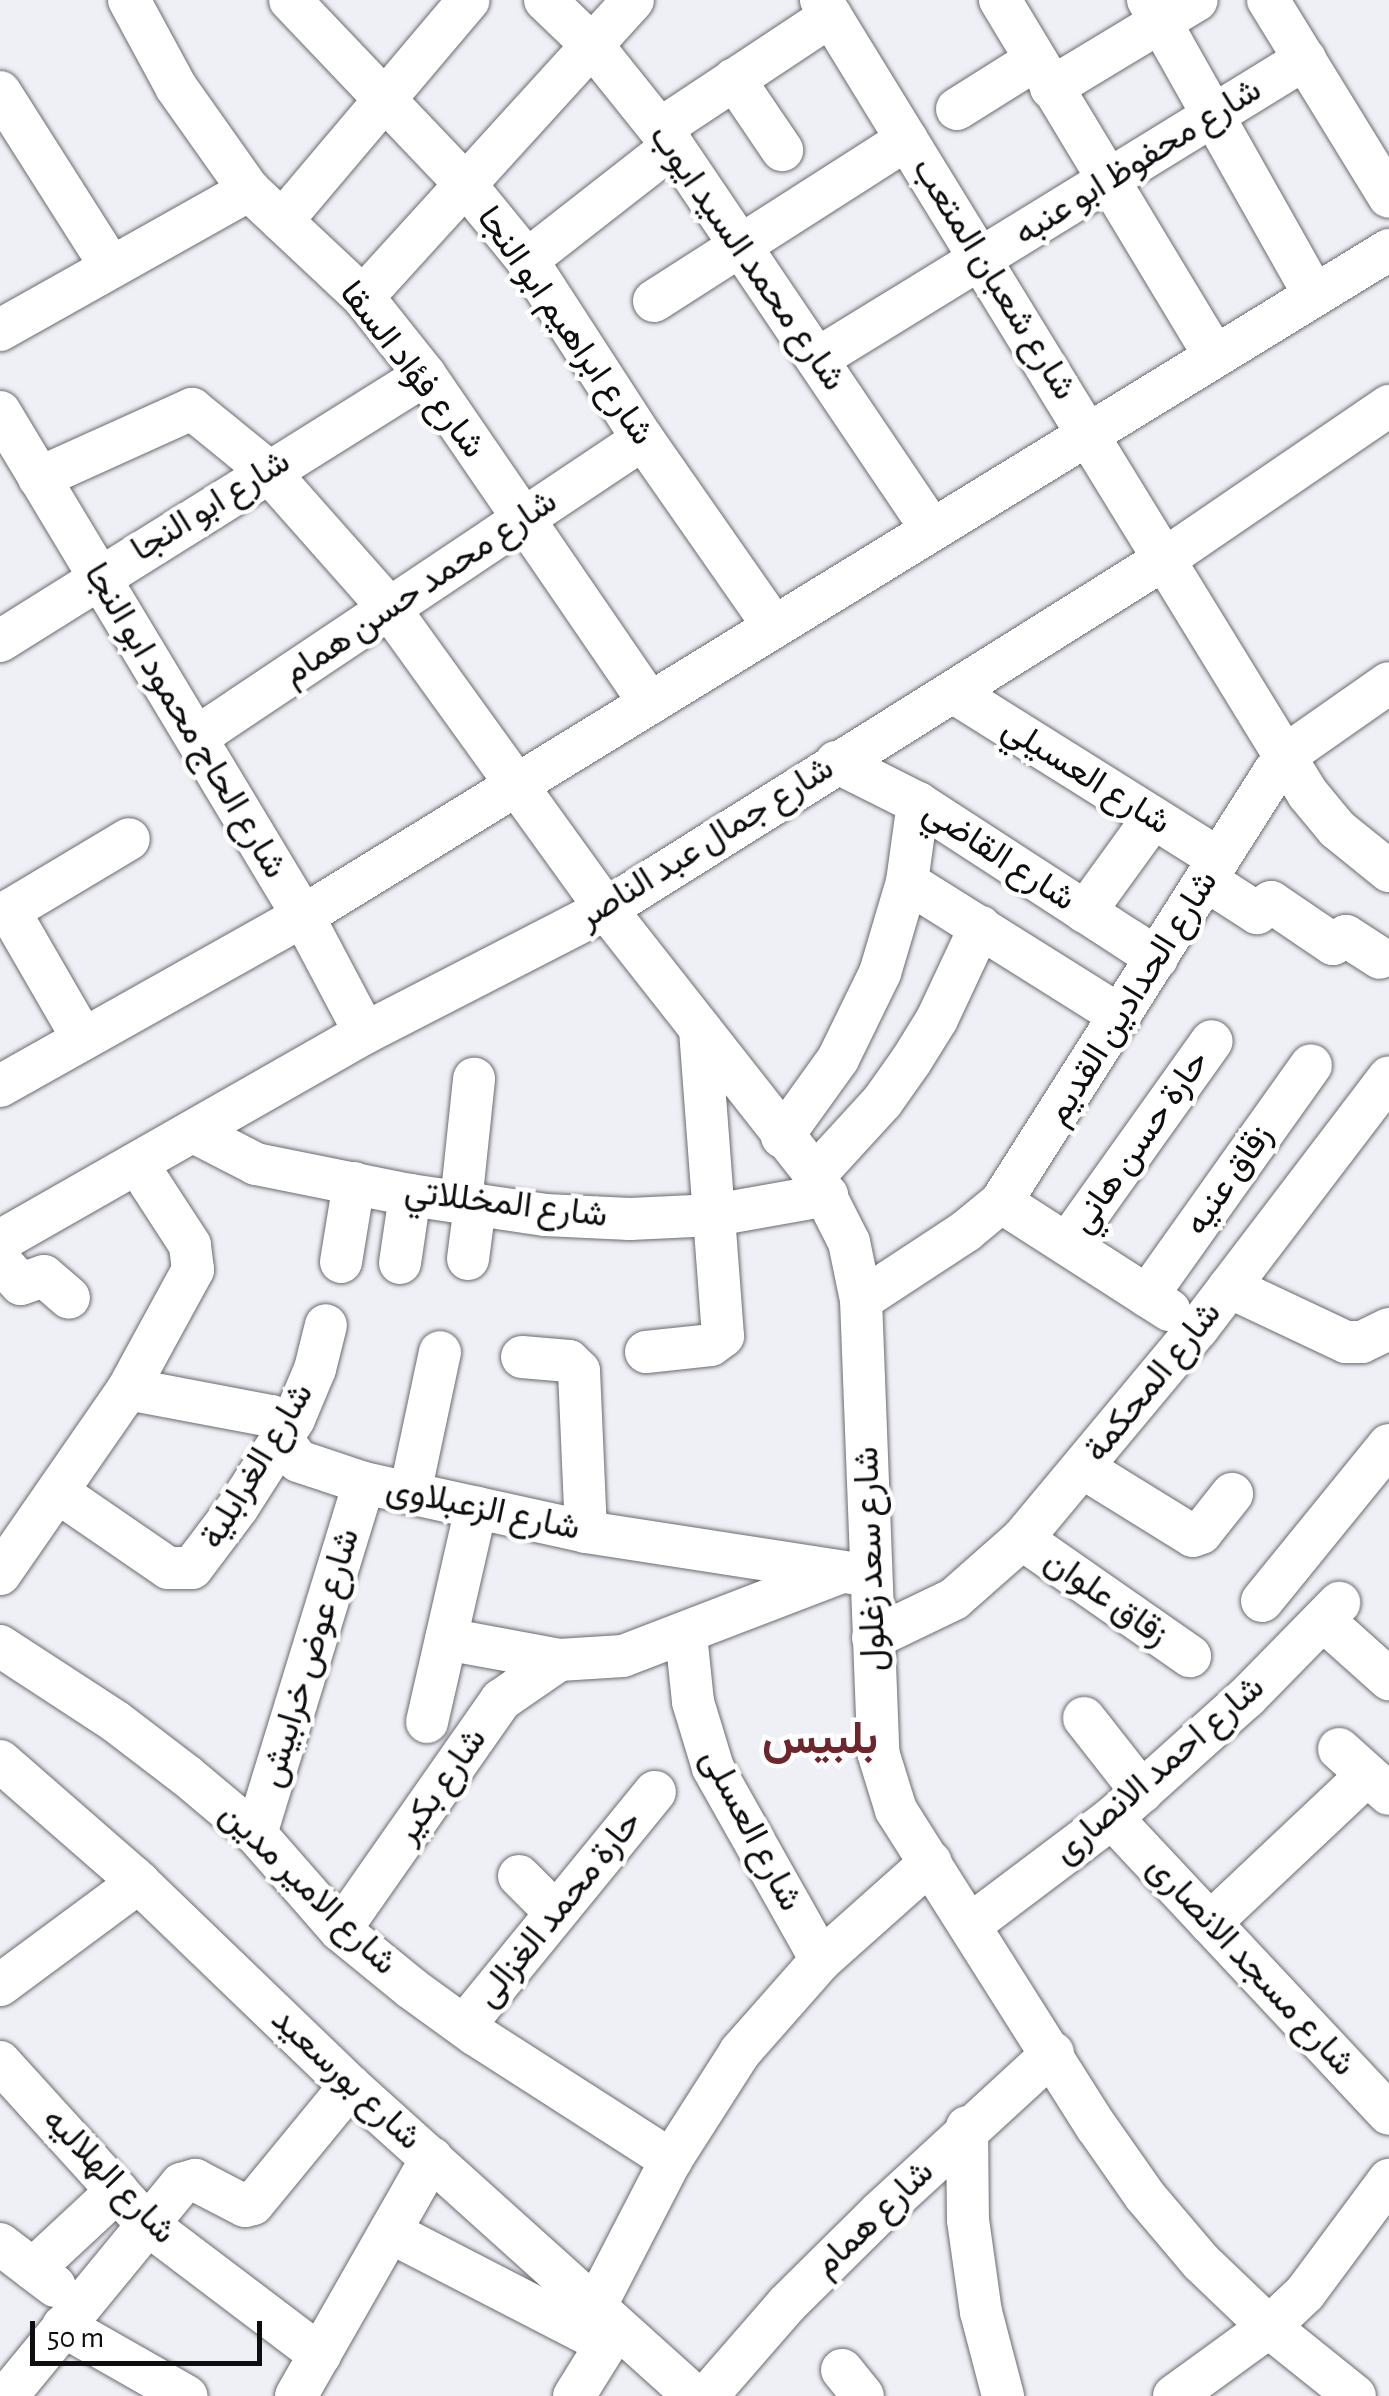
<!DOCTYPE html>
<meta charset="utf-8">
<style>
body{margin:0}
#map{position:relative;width:1389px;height:2396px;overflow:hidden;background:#eff0f6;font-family:"Alegreya Sans",Vazirmatn,sans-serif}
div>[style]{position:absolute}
.roads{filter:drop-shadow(0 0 2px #6a6a70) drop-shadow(0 0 2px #6a6a70)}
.minor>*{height:42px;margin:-21px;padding:0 21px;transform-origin:21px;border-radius:21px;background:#fff}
span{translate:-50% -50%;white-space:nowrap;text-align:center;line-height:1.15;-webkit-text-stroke:9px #fff;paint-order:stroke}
.street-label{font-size:35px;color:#0e0e10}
.district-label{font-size:45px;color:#6d262c;font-weight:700}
.scale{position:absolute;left:30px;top:2321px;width:232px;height:45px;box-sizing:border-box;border:5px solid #0e0e10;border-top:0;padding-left:12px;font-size:30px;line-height:35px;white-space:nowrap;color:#0e0e10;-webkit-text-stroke:8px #fff;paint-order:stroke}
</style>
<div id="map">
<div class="roads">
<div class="minor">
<i style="left:129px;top:0;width:99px;rotate:61.6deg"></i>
<i style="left:176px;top:87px;width:126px;rotate:54.7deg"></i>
<i style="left:249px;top:190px;width:156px;rotate:43.2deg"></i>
<i style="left:363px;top:297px;width:100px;rotate:51.5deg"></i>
<i style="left:425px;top:375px;width:398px;rotate:55.6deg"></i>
<i style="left:290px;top:0;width:254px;rotate:46.4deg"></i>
<i style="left:465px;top:184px;width:98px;rotate:50.8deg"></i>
<i style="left:527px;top:260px;width:213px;rotate:57.1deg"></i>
<i style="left:643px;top:439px;width:229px;rotate:55.1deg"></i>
<i style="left:545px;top:0;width:65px;rotate:43.8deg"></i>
<i style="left:592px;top:45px;width:129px;rotate:51.3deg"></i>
<i style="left:673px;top:146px;width:463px;rotate:56deg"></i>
<i style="left:821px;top:0;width:931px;rotate:58.48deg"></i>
<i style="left:1308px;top:794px;width:45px;rotate:50.4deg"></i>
<i style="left:1337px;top:829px;width:67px;rotate:38.9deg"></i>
<i style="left:1000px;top:0;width:415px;rotate:58.9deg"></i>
<i style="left:1148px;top:0;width:338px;rotate:60.6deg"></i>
<i style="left:1268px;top:0;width:231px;rotate:58.4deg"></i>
<i style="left:734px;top:79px;width:86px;rotate:55.9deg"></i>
<i style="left:1051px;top:88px;width:170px;rotate:-31.1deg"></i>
<i style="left:0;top:92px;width:207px;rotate:57.6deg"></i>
<i style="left:957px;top:109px;width:92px;rotate:-32.1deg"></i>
<i style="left:660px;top:129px;width:205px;rotate:-33.5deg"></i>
<i style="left:282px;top:221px;width:289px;rotate:-49.8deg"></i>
<i style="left:527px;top:260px;width:185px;rotate:-38deg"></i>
<i style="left:363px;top:297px;width:401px;rotate:-47.7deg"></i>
<i style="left:654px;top:301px;width:300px;rotate:-32.6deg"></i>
<i style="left:0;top:330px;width:286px;rotate:-29.3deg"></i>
<i style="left:817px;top:359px;width:573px;rotate:-31.58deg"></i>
<i style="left:0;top:412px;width:588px;rotate:58.99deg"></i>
<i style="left:303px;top:916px;width:132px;rotate:62.1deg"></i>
<i style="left:39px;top:478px;width:168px;rotate:-24.3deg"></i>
<i style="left:192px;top:409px;width:97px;rotate:39.1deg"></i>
<i style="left:267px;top:470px;width:184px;rotate:48.5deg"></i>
<i style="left:389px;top:608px;width:371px;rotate:54.2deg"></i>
<i style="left:606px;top:909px;width:338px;rotate:51.8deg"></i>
<i style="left:815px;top:1175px;width:75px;rotate:63.1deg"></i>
<i style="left:849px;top:1242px;width:59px;rotate:78.3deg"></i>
<i style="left:861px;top:1300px;width:452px;rotate:87.8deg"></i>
<i style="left:878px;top:1752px;width:61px;rotate:72.8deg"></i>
<i style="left:896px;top:1810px;width:374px;rotate:57.7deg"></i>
<i style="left:1096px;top:2126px;width:85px;rotate:55deg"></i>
<i style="left:1145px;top:2196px;width:87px;rotate:49.7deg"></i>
<i style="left:1201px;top:2262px;width:94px;rotate:43.7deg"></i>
<i style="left:1269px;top:2327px;width:110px;rotate:38.7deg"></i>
<i style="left:0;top:641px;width:501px;rotate:-32.04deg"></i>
<i style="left:953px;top:692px;width:314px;rotate:32.1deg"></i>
<i style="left:197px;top:737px;width:536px;rotate:-33.75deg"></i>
<i style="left:836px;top:762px;width:92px;rotate:26.6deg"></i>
<i style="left:918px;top:803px;width:285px;rotate:33deg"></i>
<i style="left:1206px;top:880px;width:61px;rotate:32.9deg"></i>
<i style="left:1257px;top:913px;width:18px;rotate:-38deg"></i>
<i style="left:1271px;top:902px;width:75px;rotate:34.1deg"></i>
<i style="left:1333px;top:944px;width:15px;rotate:-32deg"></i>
<i style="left:1346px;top:936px;width:40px;rotate:32.9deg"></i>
<i style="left:907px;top:882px;width:252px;rotate:32.1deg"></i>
<i style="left:1085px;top:912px;width:116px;rotate:-54.1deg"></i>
<i style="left:83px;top:1039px;width:140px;rotate:-120deg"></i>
<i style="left:13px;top:918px;width:9px;rotate:-96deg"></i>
<i style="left:12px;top:909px;width:136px;rotate:-30.9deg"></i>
<i style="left:0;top:1086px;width:347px;rotate:-29.3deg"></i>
<i style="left:303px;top:916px;width:1274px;rotate:-31.52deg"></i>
<i style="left:194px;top:1132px;width:70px;rotate:27.3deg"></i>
<i style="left:256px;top:1164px;width:157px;rotate:11.4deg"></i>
<i style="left:410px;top:1195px;width:136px;rotate:8.4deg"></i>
<i style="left:545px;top:1215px;width:85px;rotate:2.7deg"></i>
<i style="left:630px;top:1219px;width:85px;rotate:-2.7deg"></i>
<i style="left:715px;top:1215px;width:114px;rotate:-10.1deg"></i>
<i style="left:782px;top:1137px;width:96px;rotate:-54.3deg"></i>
<i style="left:838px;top:1059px;width:96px;rotate:-64deg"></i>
<i style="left:880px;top:973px;width:95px;rotate:-73.5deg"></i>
<i style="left:907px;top:882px;width:80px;rotate:-82.1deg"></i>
<i style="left:815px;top:1175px;width:99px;rotate:-47.5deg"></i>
<i style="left:882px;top:1102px;width:50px;rotate:-54.7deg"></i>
<i style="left:911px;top:1061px;width:49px;rotate:-58.2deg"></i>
<i style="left:937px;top:1019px;width:102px;rotate:-64.9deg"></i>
<i style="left:1001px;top:1202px;width:200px;rotate:32.7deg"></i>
<i style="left:461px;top:1203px;width:125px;rotate:-84deg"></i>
<i style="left:0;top:1241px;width:420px;rotate:-29.7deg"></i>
<i style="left:365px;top:1033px;width:271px;rotate:-27.2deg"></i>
<i style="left:606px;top:909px;width:661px;rotate:-32.08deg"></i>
<i style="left:1166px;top:558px;width:270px;rotate:-34.3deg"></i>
<i style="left:1067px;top:1244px;width:249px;rotate:-54.5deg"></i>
<i style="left:468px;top:1259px;width:54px;rotate:-82.6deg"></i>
<i style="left:0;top:1261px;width:31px;rotate:48deg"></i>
<i style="left:21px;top:1284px;width:24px;rotate:-19deg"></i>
<i style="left:44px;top:1276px;width:33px;rotate:41deg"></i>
<i style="left:341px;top:1262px;width:80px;rotate:-80.7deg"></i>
<i style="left:400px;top:1263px;width:69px;rotate:-81.6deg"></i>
<i style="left:1229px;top:1287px;width:129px;rotate:25.2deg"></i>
<i style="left:1346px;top:1342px;width:16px"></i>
<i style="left:1362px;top:1342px;width:30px;rotate:-26deg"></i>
<i style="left:1147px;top:1296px;width:283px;rotate:-54.6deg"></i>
<i style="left:861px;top:1300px;width:126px;rotate:-33.3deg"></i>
<i style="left:966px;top:1231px;width:45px;rotate:-39.6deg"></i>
<i style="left:1001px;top:1202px;width:509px;rotate:-57.59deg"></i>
<i style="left:1274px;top:772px;width:33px;rotate:-47deg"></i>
<i style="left:1296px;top:748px;width:113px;rotate:-35deg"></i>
<i style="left:646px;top:1352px;width:65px;rotate:-6.1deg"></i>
<i style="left:711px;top:1345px;width:15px;rotate:-37deg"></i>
<i style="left:723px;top:1336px;width:308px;rotate:-94.3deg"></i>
<i style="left:522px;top:1357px;width:47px;rotate:4.9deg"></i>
<i style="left:569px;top:1361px;width:14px;rotate:45deg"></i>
<i style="left:579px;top:1371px;width:161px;rotate:87.5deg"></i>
<i style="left:128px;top:1389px;width:146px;rotate:10.7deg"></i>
<i style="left:271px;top:1416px;width:13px;rotate:39deg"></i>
<i style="left:281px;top:1424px;width:22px;rotate:77deg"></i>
<i style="left:286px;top:1445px;width:20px;rotate:53deg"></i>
<i style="left:298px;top:1461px;width:70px;rotate:18.4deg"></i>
<i style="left:364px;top:1483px;width:227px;rotate:12.4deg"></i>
<i style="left:586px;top:1532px;width:287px;rotate:8.8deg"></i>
<i style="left:1083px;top:1468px;width:129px;rotate:31.7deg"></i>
<i style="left:1193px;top:1536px;width:9px;rotate:-21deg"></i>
<i style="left:1201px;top:1533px;width:50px;rotate:-51.5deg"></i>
<i style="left:59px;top:1493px;width:132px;rotate:34.5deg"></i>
<i style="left:168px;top:1568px;width:24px"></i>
<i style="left:192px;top:1568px;width:76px;rotate:-53deg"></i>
<i style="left:238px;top:1507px;width:104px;rotate:-57.5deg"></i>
<i style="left:294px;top:1419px;width:54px;rotate:-67.2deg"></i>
<i style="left:315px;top:1369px;width:45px;rotate:-76deg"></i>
<i style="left:410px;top:1493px;width:144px;rotate:-78deg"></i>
<i style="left:1022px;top:1539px;width:205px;rotate:34.9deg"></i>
<i style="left:0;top:1574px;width:225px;rotate:-55.3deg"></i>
<i style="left:128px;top:1389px;width:136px;rotate:-61.4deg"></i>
<i style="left:193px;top:1270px;width:25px;rotate:-97deg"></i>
<i style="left:190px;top:1245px;width:95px;rotate:-123deg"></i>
<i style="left:1262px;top:1601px;width:201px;rotate:-50.9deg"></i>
<i style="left:1323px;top:1620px;width:89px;rotate:41.8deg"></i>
<i style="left:686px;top:1635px;width:67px;rotate:84deg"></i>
<i style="left:693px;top:1702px;width:69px;rotate:73.1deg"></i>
<i style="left:713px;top:1768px;width:220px;rotate:60.6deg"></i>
<i style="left:873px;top:1638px;width:90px;rotate:-25.7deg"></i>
<i style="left:954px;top:1599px;width:91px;rotate:-41.4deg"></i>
<i style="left:1022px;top:1539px;width:275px;rotate:-50.2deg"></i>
<i style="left:1198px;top:1328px;width:315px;rotate:-52.7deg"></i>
<i style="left:446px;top:1639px;width:115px;rotate:10.5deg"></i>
<i style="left:559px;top:1660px;width:64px;rotate:-3.6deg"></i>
<i style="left:623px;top:1656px;width:229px;rotate:-21deg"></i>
<i style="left:0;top:1646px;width:137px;rotate:33.1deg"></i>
<i style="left:115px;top:1721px;width:91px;rotate:37.4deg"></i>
<i style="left:187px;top:1776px;width:90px;rotate:40deg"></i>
<i style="left:256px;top:1834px;width:128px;rotate:48.8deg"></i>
<i style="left:340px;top:1930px;width:92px;rotate:39.2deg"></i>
<i style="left:411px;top:1988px;width:80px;rotate:35.9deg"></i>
<i style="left:476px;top:2035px;width:232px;rotate:32.7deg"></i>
<i style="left:1084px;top:1718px;width:94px;rotate:51.9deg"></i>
<i style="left:427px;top:1722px;width:220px;rotate:-77.1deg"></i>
<i style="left:1339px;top:1749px;width:67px;rotate:42deg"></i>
<i style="left:0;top:1761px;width:175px;rotate:41.1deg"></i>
<i style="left:132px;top:1876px;width:303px;rotate:43.9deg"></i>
<i style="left:350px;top:2086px;width:463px;rotate:42deg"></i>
<i style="left:1112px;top:1818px;width:405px;rotate:46.9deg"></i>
<i style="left:256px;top:1834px;width:367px;rotate:-72.9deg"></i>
<i style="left:519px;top:1876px;width:52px;rotate:45deg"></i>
<i style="left:1210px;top:1923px;width:216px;rotate:-43.3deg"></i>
<i style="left:970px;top:1925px;width:178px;rotate:-37deg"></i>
<i style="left:1112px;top:1818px;width:181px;rotate:-41.9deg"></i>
<i style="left:1247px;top:1697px;width:132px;rotate:-45.6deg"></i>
<i style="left:340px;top:1930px;width:281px;rotate:-55deg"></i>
<i style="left:501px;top:1700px;width:70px;rotate:-34.6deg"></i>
<i style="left:0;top:1985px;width:173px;rotate:-36.5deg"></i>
<i style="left:464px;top:2026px;width:302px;rotate:-50.8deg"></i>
<i style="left:0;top:2062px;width:219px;rotate:47.8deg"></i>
<i style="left:147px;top:2224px;width:217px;rotate:37.1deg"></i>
<i style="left:967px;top:2127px;width:93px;rotate:89.4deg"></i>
<i style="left:968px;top:2220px;width:93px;rotate:82deg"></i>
<i style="left:981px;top:2312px;width:87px;rotate:75.3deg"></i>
<i style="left:390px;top:2232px;width:244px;rotate:27.3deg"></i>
<i style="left:0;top:2244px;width:69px;rotate:37.4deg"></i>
<i style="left:33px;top:2269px;width:115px;rotate:-42.9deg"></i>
<i style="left:595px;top:2307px;width:165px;rotate:-62.7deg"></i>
<i style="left:671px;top:2160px;width:128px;rotate:-57.4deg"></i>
<i style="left:740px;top:2052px;width:123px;rotate:-48.6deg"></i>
<i style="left:821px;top:1960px;width:147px;rotate:-41.7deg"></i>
<i style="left:63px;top:2326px;width:142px;rotate:29.6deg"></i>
<i style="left:842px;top:2370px;width:33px;rotate:51deg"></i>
<i style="left:7px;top:2396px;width:274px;rotate:-50.6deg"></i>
<i style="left:181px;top:2184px;width:15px;rotate:-16deg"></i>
<i style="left:195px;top:2180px;width:56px;rotate:27.5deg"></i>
<i style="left:245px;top:2206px;width:8px;rotate:-14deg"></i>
<i style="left:253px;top:2204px;width:153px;rotate:-50.6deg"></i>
<i style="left:296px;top:2396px;width:274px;rotate:-60.3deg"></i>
<i style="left:574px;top:2396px;width:81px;rotate:-58.1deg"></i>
<i style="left:707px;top:2396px;width:122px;rotate:-49deg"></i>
<i style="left:787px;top:2304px;width:131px;rotate:-44.7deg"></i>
<i style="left:880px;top:2212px;width:235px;rotate:-42.6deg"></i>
<i style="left:1174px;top:2396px;width:117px;rotate:-36deg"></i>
<i style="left:1269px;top:2327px;width:50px;rotate:-43.4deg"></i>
<i style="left:1305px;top:2293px;width:141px;rotate:-53.4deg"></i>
</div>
</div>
<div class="street-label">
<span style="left:1138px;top:162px;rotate:-32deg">شارع محفوظ ابو عنبه</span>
<span style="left:747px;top:258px;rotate:55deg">شارع محمد السيد ايوب</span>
<span style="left:994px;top:279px;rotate:58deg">شارع شعبان المتعب</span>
<span style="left:565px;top:326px;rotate:55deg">شارع ابراهيم ابو النجا</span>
<span style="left:412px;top:370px;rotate:52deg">شارع فؤاد السقا</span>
<span style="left:211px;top:506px;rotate:-32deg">شارع ابو النجا</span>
<span style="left:420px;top:588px;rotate:-34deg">شارع محمد حسن همام</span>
<span style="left:185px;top:721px;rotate:59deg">شارع الحاج محمود ابو النجا</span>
<span style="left:1086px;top:776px;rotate:32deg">شارع العسيلي</span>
<span style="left:706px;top:843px;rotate:-32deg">شارع جمال عبد الناصر</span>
<span style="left:999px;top:856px;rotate:33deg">شارع القاضي</span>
<span style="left:1132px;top:998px;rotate:-58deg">شارع الحدادين القديم</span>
<span style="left:1140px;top:1142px;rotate:-55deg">حارة حسن هاني</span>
<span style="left:1229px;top:1180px;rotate:-55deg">زقاق عنيه</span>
<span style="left:506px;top:1204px;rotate:7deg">شارع المخللاتي</span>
<span style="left:1153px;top:1382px;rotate:-51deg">شارع المحكمة</span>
<span style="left:257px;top:1466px;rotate:-59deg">شارع الغرابلية</span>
<span style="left:483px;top:1509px;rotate:12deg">شارع الزعبلاوى</span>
<span style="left:871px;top:1559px;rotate:-92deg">شارع سعد زغلول</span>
<span style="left:1106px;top:1598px;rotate:35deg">زقاق علوان</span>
<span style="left:310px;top:1658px;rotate:-73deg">شارع عوض خرابيش</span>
<span style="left:1159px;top:1770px;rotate:-41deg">شارع احمد الانصارى</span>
<span style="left:441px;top:1786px;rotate:-55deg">شارع بكير</span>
<span style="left:751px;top:1830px;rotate:62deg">شارع العسلى</span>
<span style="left:308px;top:1889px;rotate:44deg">شارع الامير مدين</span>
<span style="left:559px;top:1909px;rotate:-51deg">حارة محمد الغزالى</span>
<span style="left:1251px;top:1966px;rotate:47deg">شارع مسجد الانصارى</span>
<span style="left:346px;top:2079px;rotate:43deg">شارع بورسعيد</span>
<span style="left:109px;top:2176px;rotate:46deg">شارع الهلاليه</span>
<span style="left:874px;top:2219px;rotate:-44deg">شارع همام</span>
</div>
<div class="district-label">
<span style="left:820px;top:1740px">بلبيس</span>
</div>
<div class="scale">50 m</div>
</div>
